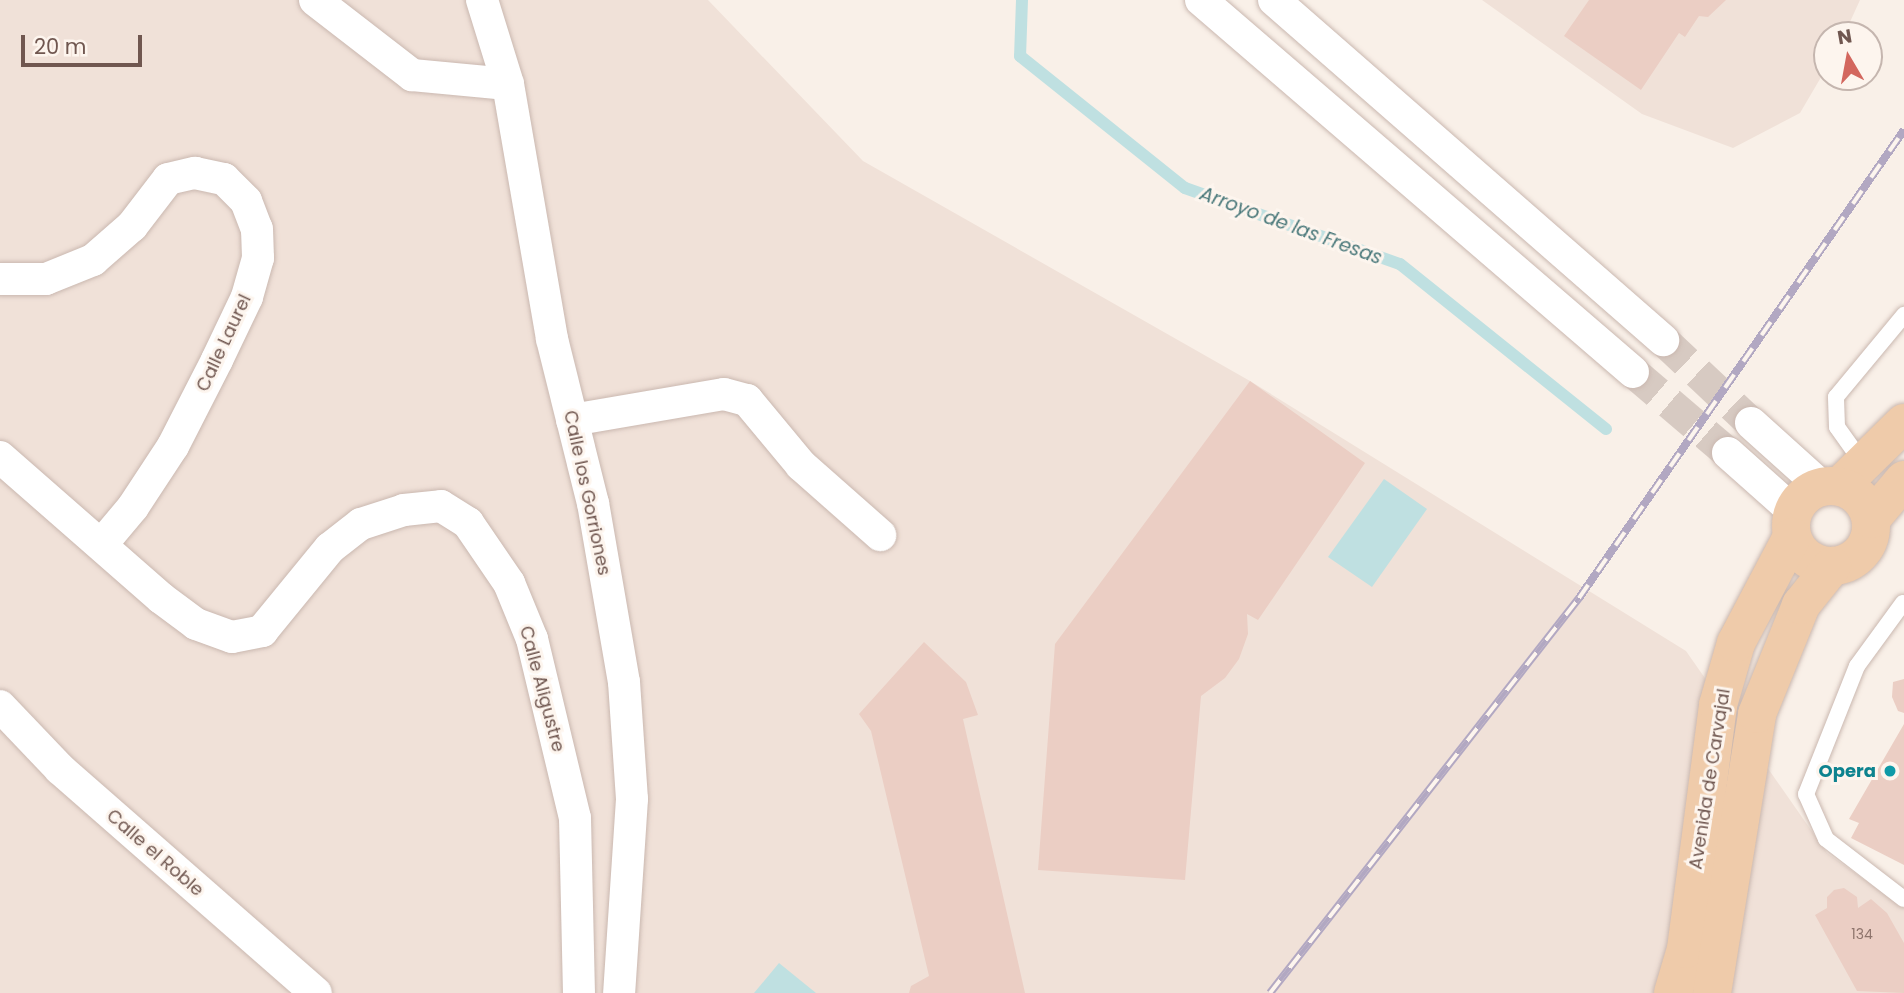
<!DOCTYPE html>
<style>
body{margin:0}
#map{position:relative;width:1904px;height:993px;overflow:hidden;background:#f9f0e8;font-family:Poppins,sans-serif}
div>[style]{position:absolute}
.residential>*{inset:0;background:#f0e1d8}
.water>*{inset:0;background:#bfe0e1}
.stream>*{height:12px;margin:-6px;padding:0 6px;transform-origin:6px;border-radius:6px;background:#bfe0e1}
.building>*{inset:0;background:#ebcec4}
.street-tunnel>*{height:32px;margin-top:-16px;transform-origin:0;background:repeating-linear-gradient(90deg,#d7cac2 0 32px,transparent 0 48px)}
.roads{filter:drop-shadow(0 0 2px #cab8b0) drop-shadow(0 0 2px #cab8b0)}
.lane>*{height:16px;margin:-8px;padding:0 8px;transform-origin:8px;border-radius:8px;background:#fff}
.street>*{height:32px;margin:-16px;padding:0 16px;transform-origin:16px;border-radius:16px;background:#fff}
.primary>*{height:38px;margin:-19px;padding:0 19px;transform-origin:19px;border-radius:19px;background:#efcbaa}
.primary>.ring{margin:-19px;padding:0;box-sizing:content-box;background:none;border:38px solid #efcbaa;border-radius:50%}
.rail>*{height:8px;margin-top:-4px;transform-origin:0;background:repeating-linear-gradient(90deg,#fdf5ee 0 16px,#b2a8c2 0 32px);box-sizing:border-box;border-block:2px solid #b2a8c2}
.dots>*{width:19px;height:19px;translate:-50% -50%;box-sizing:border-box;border:4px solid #fdf5ee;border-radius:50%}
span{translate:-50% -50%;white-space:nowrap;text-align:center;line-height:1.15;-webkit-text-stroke:6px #fdf5ee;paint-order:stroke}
.number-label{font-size:14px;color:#8f756d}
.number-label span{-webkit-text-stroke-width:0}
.street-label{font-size:18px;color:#705750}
.culture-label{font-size:18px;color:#0d838f;font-weight:700}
.right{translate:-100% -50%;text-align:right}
.water-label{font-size:19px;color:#49787a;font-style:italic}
.north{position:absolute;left:1813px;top:21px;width:70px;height:70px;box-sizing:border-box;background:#fdf5ee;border:2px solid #c5b6af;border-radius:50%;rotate:350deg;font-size:19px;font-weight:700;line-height:28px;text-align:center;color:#705750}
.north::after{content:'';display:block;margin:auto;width:24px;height:32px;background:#d3675e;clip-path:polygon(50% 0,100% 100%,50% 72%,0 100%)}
.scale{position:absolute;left:21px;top:35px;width:121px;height:32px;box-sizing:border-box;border:4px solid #705750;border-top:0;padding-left:9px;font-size:21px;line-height:24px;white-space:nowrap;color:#705750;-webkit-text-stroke:5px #fdf5ee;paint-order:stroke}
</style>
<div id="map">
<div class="residential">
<i style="clip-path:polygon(0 0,708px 0,863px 161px,1250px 381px,1686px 651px,1827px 853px,1904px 908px,1904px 993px,0 993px)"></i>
<i style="clip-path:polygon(1482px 0,1860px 0,1844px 35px,1827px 35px,1827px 67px,1800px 113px,1733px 148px,1642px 114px)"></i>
</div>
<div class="water">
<i style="clip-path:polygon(1384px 479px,1427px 509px,1372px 587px,1328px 557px)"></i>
<i style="clip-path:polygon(779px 963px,816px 993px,754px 993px)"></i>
</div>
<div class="stream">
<i style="left:1022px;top:0;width:56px;rotate:92deg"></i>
<i style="left:1020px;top:56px;width:211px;rotate:38.7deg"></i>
<i style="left:1185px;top:188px;width:228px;rotate:19.5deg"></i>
<i style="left:1400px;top:264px;width:264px;rotate:38.7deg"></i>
</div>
<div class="building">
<i style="clip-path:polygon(1589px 0,1726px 0,1708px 17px,1699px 16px,1685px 37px,1679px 33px,1641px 90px,1564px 36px)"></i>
<i style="clip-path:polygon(1250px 381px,1365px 463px,1258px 620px,1247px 614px,1248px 634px,1239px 659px,1225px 678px,1201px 696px,1185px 880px,1038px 870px,1055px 644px)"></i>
<i style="clip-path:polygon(924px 642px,966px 682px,978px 715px,963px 719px,1025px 993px,909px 993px,911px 986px,929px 976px,871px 731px,859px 714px)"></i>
<i style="clip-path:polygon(1904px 679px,1904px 713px,1898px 711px,1892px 697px,1893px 682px)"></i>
<i style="clip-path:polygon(1904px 724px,1904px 865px,1851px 838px,1859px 823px,1849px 819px)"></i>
<i style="clip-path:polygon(1844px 888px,1857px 897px,1858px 908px,1871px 899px,1887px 913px,1904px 943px,1904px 993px,1857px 991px,1815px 915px,1827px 908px,1827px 897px,1834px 890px)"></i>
</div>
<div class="street-tunnel">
<i style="left:1663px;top:340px;width:121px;rotate:43.3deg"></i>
<i style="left:1633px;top:372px;width:125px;rotate:40.5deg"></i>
</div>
<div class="roads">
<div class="lane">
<i style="left:1862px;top:462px;width:43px;rotate:-125.5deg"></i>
<i style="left:1837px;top:427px;width:30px;rotate:-92deg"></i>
<i style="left:1836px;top:397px;width:107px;rotate:-50.3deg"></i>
<i style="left:1903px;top:603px;width:78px;rotate:126.1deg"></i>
<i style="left:1857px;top:666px;width:138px;rotate:111.7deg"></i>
<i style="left:1806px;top:794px;width:49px;rotate:66deg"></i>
<i style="left:1826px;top:839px;width:98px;rotate:37.6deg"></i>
</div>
<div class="street">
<i style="left:315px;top:0;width:123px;rotate:37.7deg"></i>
<i style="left:412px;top:75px;width:96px;rotate:5.4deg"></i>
<i style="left:482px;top:0;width:88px;rotate:72.8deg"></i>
<i style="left:508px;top:84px;width:259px;rotate:80.2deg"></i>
<i style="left:552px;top:339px;width:169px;rotate:76deg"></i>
<i style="left:593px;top:503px;width:182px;rotate:80.2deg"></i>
<i style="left:624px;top:682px;width:117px;rotate:86.1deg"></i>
<i style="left:632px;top:799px;width:194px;rotate:93.8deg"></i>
<i style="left:1201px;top:0;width:570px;rotate:40.73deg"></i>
<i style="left:1274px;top:0;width:517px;rotate:41.15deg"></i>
<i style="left:0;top:279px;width:46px"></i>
<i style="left:46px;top:279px;width:51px;rotate:-22deg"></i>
<i style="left:93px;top:260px;width:52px;rotate:-41.1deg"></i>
<i style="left:132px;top:226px;width:59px;rotate:-52.5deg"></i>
<i style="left:168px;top:179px;width:28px;rotate:-13deg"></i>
<i style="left:195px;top:173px;width:30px;rotate:12deg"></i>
<i style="left:224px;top:179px;width:31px;rotate:45deg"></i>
<i style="left:246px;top:201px;width:30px;rotate:69deg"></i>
<i style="left:257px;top:229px;width:29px;rotate:88deg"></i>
<i style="left:258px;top:258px;width:41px;rotate:105.8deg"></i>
<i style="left:247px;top:297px;width:70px;rotate:115.5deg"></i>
<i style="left:217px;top:360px;width:97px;rotate:117.1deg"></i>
<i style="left:173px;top:446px;width:73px;rotate:123.3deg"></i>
<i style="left:133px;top:507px;width:48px;rotate:130deg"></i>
<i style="left:572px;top:420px;width:154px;rotate:-9.7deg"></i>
<i style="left:724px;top:394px;width:24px;rotate:15deg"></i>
<i style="left:747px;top:400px;width:85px;rotate:50.3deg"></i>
<i style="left:801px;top:465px;width:106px;rotate:41.5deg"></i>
<i style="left:1751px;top:423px;width:94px;rotate:42deg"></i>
<i style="left:1728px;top:453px;width:87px;rotate:41.7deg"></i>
<i style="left:0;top:457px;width:214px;rotate:41.2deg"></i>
<i style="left:161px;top:598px;width:44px;rotate:36.6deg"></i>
<i style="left:196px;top:624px;width:38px;rotate:20deg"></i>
<i style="left:232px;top:637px;width:31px;rotate:-11deg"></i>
<i style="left:262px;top:631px;width:107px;rotate:-50.7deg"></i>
<i style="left:330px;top:548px;width:39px;rotate:-38deg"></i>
<i style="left:361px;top:524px;width:45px;rotate:-18deg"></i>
<i style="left:404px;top:510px;width:37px;rotate:-6deg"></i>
<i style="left:441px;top:506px;width:32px;rotate:32deg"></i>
<i style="left:468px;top:523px;width:73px;rotate:55.7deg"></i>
<i style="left:509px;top:583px;width:61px;rotate:67.7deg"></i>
<i style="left:532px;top:639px;width:184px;rotate:76.5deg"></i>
<i style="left:575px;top:818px;width:175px;rotate:88.7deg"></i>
<i style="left:0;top:706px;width:87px;rotate:46.4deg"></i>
<i style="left:60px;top:769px;width:340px;rotate:41.2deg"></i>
</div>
<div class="primary">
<i style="left:1840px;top:486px;width:90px;rotate:-44.5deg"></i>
<i class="ring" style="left:1791px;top:486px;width:42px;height:42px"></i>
<i style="left:1871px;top:519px;width:51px;rotate:-49.8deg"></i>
<i style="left:1673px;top:993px;width:46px;rotate:-73.5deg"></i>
<i style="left:1686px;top:949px;width:246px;rotate:-82.5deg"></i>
<i style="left:1718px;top:705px;width:65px;rotate:-73.8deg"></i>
<i style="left:1736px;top:643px;width:120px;rotate:-62.2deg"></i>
<i style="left:1712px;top:993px;width:283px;rotate:-80.8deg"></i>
<i style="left:1757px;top:714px;width:118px;rotate:-68deg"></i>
<i style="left:1801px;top:605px;width:50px;rotate:-51.5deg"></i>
</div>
</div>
<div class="rail">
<i style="left:1270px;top:993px;width:502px;rotate:-51.96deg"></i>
<i style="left:1579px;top:598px;width:570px;rotate:-55.22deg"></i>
</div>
<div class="dots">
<i style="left:1890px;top:771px;background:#0f9aa8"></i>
</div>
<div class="number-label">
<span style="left:1862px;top:934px">134</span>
</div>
<div class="street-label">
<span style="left:224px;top:343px;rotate:-65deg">Calle Laurel</span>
<span style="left:587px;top:493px;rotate:78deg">Calle los Gorriones</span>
<span style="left:542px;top:689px;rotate:75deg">Calle Aligustre</span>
<span style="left:1710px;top:779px;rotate:-81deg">Avenida de Carvajal</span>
<span style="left:155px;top:853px;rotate:41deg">Calle el Roble</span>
</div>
<div class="culture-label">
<span class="right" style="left:1876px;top:771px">Opera</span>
</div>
<div class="water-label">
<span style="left:1291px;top:226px;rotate:20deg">Arroyo de las Fresas</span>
</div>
<div class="north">N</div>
<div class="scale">20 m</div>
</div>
